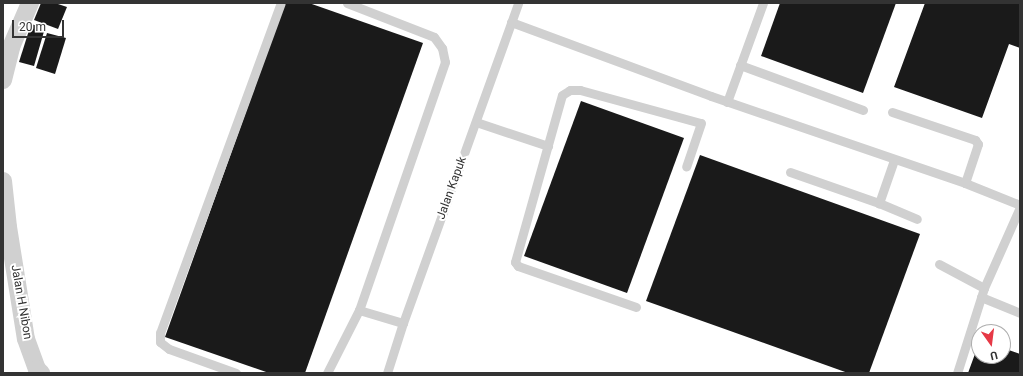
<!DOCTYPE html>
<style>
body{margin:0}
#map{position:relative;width:1023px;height:376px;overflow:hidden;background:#fff;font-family:Roboto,sans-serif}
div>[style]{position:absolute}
.building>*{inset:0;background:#1a1a1a}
.service>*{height:9px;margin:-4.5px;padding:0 4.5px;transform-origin:4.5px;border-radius:4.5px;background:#d0d0d0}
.minor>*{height:18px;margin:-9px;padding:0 9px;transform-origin:9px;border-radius:9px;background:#d0d0d0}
span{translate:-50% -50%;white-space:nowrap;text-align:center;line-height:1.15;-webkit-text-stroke:4px #fff;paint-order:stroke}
.street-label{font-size:12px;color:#333}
.frame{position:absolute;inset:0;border:4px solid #333;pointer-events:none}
.north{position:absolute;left:971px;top:324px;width:40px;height:40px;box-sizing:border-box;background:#fff;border:1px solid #adadad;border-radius:50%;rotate:166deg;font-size:11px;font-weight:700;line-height:16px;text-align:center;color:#333}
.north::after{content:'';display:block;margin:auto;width:14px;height:18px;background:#e63946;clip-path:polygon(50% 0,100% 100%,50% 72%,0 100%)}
.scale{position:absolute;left:12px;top:20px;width:52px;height:18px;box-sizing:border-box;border:2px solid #333;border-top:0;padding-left:5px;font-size:12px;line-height:14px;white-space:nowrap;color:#333;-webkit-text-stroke:3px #fff;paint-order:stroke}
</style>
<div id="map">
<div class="building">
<i style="clip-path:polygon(41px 3px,55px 3px,67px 7px,58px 29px,34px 20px)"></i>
<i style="clip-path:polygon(285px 3px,309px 3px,423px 43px,305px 373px,269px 373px,165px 337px)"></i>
<i style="clip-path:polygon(780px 3px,896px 3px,863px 93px,761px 56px)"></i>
<i style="clip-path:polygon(925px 3px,1020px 3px,1020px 48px,1009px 44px,982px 118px,894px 87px)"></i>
<i style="clip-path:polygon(31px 24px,45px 28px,34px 66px,19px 62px)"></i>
<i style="clip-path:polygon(47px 33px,66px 38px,55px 74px,36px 68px)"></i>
<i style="clip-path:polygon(581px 101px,684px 138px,627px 293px,524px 256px)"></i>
<i style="clip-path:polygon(700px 155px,920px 234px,869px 373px,848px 373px,646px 301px)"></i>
<i style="clip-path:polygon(979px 343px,979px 356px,1003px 356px,1003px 348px,1020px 354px,1020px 373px,968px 373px)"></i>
</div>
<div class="service">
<i style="left:347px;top:3px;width:93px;rotate:21.3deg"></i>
<i style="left:434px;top:37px;width:14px;rotate:54deg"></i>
<i style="left:442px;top:48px;width:14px;rotate:78deg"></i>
<i style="left:445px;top:62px;width:262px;rotate:109.1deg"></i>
<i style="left:359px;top:310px;width:46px;rotate:16.5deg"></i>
<i style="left:511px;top:22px;width:213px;rotate:20.3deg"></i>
<i style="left:711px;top:96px;width:268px;rotate:18.9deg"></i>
<i style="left:965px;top:183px;width:59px;rotate:21.8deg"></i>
<i style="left:740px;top:65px;width:131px;rotate:20.1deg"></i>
<i style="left:727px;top:102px;width:105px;rotate:-70deg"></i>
<i style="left:892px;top:112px;width:88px;rotate:18.6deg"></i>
<i style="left:975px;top:140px;width:5px;rotate:53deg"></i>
<i style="left:978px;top:144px;width:41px;rotate:108.4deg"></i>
<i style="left:476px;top:122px;width:76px;rotate:18.4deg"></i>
<i style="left:894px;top:160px;width:46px;rotate:109.2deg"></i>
<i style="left:879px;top:203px;width:41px;rotate:22.8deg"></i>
<i style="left:790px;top:172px;width:94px;rotate:19.2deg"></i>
<i style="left:939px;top:264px;width:51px;rotate:28.1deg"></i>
<i style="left:984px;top:288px;width:89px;rotate:107.6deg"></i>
<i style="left:984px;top:288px;width:89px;rotate:-66deg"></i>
<i style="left:981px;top:297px;width:42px;rotate:22.3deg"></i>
<i style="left:636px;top:307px;width:125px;rotate:-160.8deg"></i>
<i style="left:518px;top:266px;width:5px;rotate:-127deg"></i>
<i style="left:515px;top:262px;width:173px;rotate:-74.3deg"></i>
<i style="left:562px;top:95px;width:9px;rotate:-32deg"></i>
<i style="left:570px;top:90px;width:10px"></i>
<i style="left:580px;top:90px;width:125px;rotate:15.3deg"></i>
<i style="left:701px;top:123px;width:46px;rotate:108.8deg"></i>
<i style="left:236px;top:373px;width:71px;rotate:-160.3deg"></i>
<i style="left:169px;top:349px;width:11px;rotate:-142deg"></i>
<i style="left:160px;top:342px;width:9px;rotate:-90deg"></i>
<i style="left:160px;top:333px;width:351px;rotate:-69.9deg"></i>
<i style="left:327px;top:373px;width:71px;rotate:-63.1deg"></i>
<i style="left:387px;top:373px;width:52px;rotate:-72.3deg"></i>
<i style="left:403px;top:323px;width:340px;rotate:-70.2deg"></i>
</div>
<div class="minor">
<i style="left:3px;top:80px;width:34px;rotate:-76deg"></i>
<i style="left:11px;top:47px;width:48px;rotate:-66.6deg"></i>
<i style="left:3px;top:181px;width:46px;rotate:83.8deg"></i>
<i style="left:8px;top:227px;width:113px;rotate:80.9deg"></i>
<i style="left:26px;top:339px;width:32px;rotate:70deg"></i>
<i style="left:37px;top:369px;width:6px;rotate:45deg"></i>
</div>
<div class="street-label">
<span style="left:452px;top:188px;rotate:-70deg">Jalan Kapuk</span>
<span style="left:21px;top:302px;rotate:80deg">Jalan H Nibon</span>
</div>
<div class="frame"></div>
<div class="north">U</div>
<div class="scale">20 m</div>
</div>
